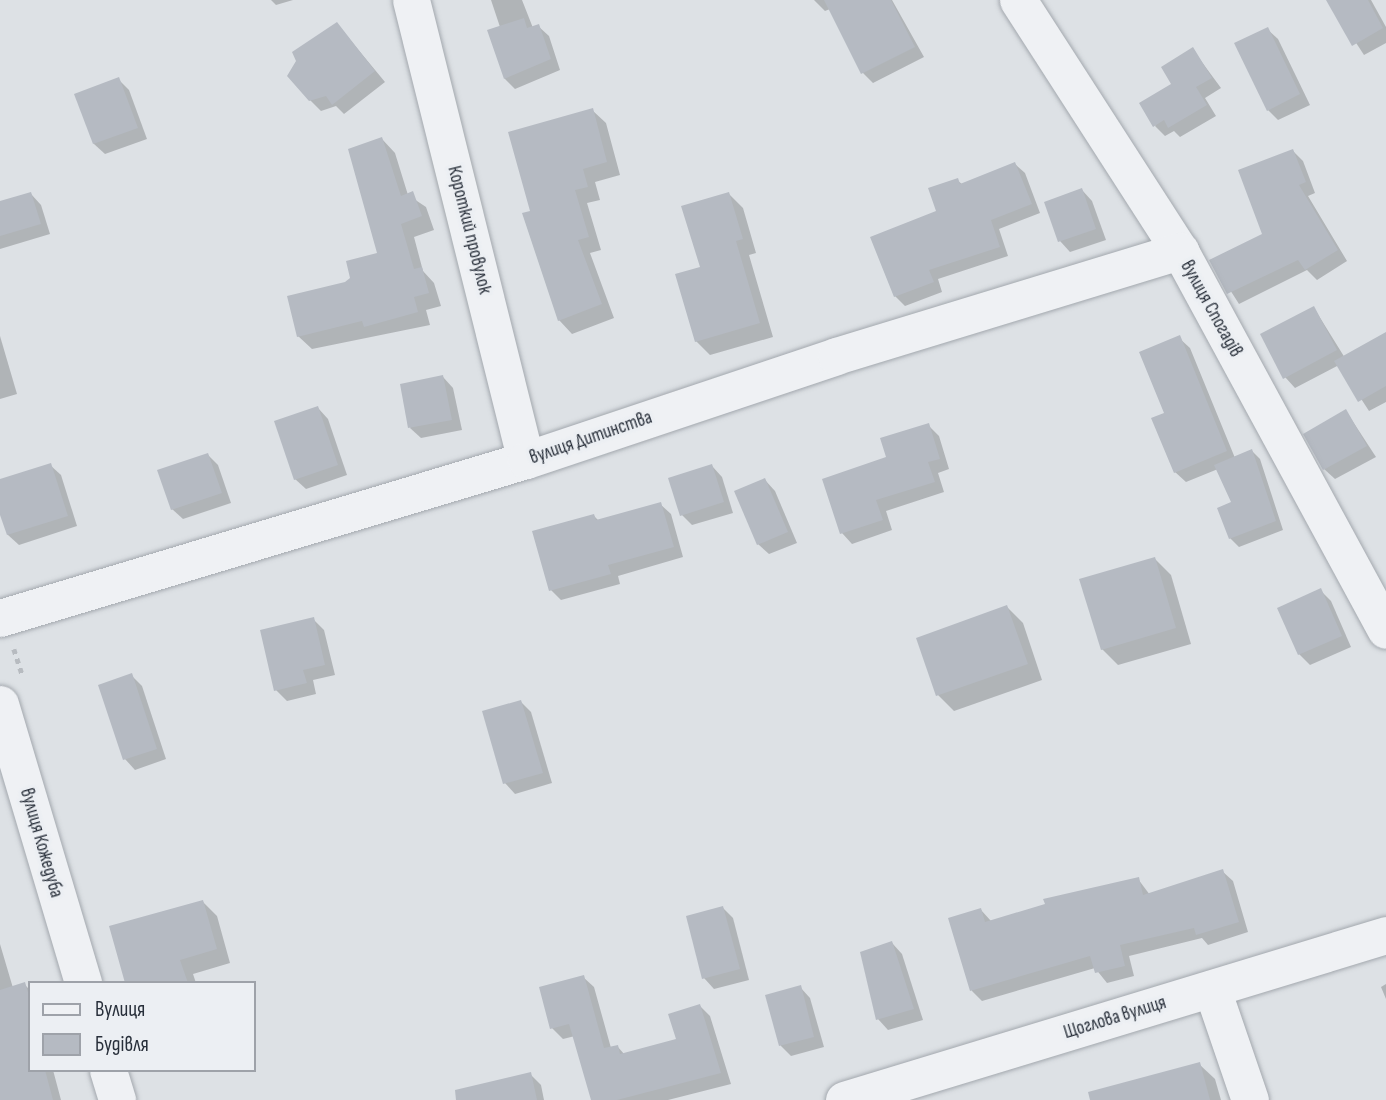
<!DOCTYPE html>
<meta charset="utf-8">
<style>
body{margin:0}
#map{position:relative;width:1386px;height:1100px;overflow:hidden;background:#dde1e5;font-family:"Sofia Sans Condensed",sans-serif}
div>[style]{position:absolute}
.shadow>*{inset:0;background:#0003}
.building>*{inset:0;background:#b5bac2}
.path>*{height:4.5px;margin-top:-2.25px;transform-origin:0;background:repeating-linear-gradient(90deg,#b7bbc0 0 5px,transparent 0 10px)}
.roads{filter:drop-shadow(0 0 2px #a3a8ae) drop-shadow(0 0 2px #a3a8ae)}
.minor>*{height:37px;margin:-18.5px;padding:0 18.5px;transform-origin:18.5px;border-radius:18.5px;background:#eff1f4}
span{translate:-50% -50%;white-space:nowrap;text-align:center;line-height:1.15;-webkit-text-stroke:7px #eceff3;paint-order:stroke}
.street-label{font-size:19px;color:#282f3a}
.legend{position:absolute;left:28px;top:981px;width:228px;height:91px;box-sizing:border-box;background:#eceff3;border:2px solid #9ea2a9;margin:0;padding:9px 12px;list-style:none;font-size:21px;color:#282f3a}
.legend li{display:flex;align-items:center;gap:14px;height:35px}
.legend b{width:35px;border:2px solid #9ea2a9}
</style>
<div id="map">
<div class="shadow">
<i style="clip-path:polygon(271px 0,293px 0,276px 5px)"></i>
<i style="clip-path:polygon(491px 0,522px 0,533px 28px,538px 26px,549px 36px,560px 70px,515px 89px,505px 79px,500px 27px)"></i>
<i style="clip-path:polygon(814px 0,892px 0,924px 57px,873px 83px,863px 73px,830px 9px,825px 11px)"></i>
<i style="clip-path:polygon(1328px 0,1371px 0,1386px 27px,1386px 43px,1364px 55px)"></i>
<i style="clip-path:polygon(337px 24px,385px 82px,344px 114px,336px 106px,321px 111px,310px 100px)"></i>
<i style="clip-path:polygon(1267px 29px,1278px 39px,1310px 105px,1278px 120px,1268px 110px)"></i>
<i style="clip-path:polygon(1193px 50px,1221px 88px,1205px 98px,1216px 116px,1180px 137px,1174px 131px,1165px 136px,1155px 126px)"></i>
<i style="clip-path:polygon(118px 79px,129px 90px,147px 139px,105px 154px,94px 144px,76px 95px)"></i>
<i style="clip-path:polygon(592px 110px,606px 123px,620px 175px,595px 182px,600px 200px,587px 203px,601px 250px,590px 253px,614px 318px,572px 334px,559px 320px,532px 212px)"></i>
<i style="clip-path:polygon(382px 139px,395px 153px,408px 195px,426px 207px,434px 230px,414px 237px,423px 271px,434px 283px,441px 306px,426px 310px,430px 325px,312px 349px,298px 336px,380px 254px)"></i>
<i style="clip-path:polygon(1293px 151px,1303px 161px,1315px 193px,1308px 196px,1347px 261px,1317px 280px,1307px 270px,1239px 304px,1211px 260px,1264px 235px)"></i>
<i style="clip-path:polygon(1015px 164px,1025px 173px,1040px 213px,999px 229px,1008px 256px,938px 279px,942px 292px,905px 306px,895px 296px,957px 180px,963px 185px)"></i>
<i style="clip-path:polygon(1082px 190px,1092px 201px,1106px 240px,1070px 252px,1060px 241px)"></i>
<i style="clip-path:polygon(31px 194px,41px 205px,50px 234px,0 249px,0 203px)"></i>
<i style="clip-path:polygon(729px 194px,743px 208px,756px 253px,749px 255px,773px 337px,710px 355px,696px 341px,702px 268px)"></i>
<i style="clip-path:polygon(1314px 308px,1345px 358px,1386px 334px,1386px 402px,1369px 411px,1339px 365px,1295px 388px,1285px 377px)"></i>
<i style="clip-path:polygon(0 336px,17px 394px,0 399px)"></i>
<i style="clip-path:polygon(1179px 338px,1190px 348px,1235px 458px,1252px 451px,1260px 459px,1283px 530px,1239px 547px,1230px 538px,1233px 503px,1218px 469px,1186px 482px,1175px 472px,1167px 414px)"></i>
<i style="clip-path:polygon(443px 377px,453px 388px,462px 430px,421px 438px,410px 428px)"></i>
<i style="clip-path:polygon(318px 408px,328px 419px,347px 475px,306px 489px,295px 479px)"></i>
<i style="clip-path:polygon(1346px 411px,1376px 457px,1335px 479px,1324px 469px)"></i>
<i style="clip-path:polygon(928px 425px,939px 436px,949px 469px,938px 473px,944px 492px,886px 511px,892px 530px,852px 544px,842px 533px,888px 458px)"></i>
<i style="clip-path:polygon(208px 455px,218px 465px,231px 503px,183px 519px,172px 509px)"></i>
<i style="clip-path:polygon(50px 465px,61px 475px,77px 526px,19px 545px,8px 535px,0 509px,0 481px)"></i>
<i style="clip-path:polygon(712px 466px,722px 477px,733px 513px,692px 525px,682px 515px)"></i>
<i style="clip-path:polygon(765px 480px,775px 491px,797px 543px,769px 554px,758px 544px)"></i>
<i style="clip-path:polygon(660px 504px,671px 514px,683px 557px,618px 576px,620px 584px,561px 600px,551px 590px,594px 516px,599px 521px)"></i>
<i style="clip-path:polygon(1155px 559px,1171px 575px,1191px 644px,1118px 665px,1102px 649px)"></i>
<i style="clip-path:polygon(1320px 590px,1331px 601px,1351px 647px,1310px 665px,1299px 654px)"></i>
<i style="clip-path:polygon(1007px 607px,1023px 623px,1042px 680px,954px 711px,938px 695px)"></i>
<i style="clip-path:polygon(313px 619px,324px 630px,335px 675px,313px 680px,316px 694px,287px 701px,276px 690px)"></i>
<i style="clip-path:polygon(131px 675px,142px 686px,166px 759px,135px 770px,125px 759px)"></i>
<i style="clip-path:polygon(521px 702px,531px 712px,552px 783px,515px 794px,505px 783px)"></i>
<i style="clip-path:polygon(1222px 871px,1233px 881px,1248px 932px,1208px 945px,1202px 938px,1129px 956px,1134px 976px,1107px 983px,1095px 968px,982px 1001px,972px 991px,951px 919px,981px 910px,991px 921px,1138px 879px,1150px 895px)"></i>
<i style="clip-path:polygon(203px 902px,217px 916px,230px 963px,193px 974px,196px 983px,130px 983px)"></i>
<i style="clip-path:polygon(723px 908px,733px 918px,749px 980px,714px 989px,704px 978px)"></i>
<i style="clip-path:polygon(892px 943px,902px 954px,923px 1020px,888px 1030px,878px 1019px,862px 953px)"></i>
<i style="clip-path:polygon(0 944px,13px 988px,24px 984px,30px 990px,30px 1070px,53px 1070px,61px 1100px,0 1100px)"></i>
<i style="clip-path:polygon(583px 977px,594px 987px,611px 1048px,617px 1046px,625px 1055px,678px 1040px,700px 1006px,710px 1016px,731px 1084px,668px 1100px,592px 1100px,575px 1036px,563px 1039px,552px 1028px)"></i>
<i style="clip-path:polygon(1386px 984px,1386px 999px,1381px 987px)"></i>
<i style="clip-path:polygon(800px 987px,810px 998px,824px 1047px,791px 1056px,781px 1046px,767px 996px)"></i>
<i style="clip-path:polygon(1199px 1064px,1215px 1079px,1221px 1100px,1138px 1100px)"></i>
<i style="clip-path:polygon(530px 1074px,541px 1085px,544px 1100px,478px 1100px)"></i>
</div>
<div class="building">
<i style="clip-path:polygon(824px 0,891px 0,915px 47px,861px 74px)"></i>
<i style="clip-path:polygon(1326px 0,1368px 0,1383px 28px,1352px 46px)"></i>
<i style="clip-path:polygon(524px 18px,527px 28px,539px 24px,551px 59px,504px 79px,487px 30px)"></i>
<i style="clip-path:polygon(337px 22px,375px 71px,332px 105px,326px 96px,309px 101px,287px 76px,296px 61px,292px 52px)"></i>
<i style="clip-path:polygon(1268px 27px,1300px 94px,1267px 111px,1234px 43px)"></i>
<i style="clip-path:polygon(1193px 47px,1212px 78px,1196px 87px,1207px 105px,1168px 128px,1164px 120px,1153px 127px,1139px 103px,1171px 84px,1161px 67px)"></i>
<i style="clip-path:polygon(119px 77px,138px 128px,93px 144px,74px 94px)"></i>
<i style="clip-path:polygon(593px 108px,607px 162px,583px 169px,588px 187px,575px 190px,589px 237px,578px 240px,602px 304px,558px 321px,522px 213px,530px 211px,508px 132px)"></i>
<i style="clip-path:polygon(382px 137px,401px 196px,413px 191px,422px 216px,401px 224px,414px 269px,422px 267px,429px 293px,414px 297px,418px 312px,364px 327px,362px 321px,297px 337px,287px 296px,345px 282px,350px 278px,346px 261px,377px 253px,348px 149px)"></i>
<i style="clip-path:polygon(1293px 149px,1306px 182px,1299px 185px,1338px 250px,1305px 270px,1298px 260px,1227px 294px,1209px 260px,1262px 234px,1238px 170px)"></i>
<i style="clip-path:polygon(1015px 162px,1032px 204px,991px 220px,1000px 247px,929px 270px,934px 282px,894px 297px,870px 237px,936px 211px,928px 188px,958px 178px,960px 184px)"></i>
<i style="clip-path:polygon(1082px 188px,1096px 229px,1058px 242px,1044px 202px)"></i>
<i style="clip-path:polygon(31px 192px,41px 224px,0 236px,0 201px)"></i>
<i style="clip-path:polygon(729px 192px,743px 239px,736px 241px,760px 323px,695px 342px,675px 274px,700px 267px,681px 206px)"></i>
<i style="clip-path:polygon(1314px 306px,1337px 350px,1283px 379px,1260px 334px)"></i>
<i style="clip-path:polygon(1386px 332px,1386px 386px,1358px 402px,1334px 361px)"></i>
<i style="clip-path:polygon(1180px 335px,1227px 451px,1174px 473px,1151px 418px,1164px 413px,1139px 352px)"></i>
<i style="clip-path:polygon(443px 375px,452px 420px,408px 428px,400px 384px)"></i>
<i style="clip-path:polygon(318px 406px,338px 465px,294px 480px,274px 421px)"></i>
<i style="clip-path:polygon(1346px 409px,1367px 446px,1323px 470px,1303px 434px)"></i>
<i style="clip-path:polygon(929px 423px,940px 459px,928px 462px,935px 482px,876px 500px,883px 520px,840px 534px,822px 479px,886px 457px,880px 438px)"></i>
<i style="clip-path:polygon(1252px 449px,1276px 521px,1229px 539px,1217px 508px,1231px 502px,1214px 465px)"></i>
<i style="clip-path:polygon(208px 453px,222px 493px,171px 510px,157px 470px)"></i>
<i style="clip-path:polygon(51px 463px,68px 516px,7px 535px,0 515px,0 479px)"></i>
<i style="clip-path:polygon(712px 464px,724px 502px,680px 516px,668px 478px)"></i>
<i style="clip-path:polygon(765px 478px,788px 532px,757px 545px,734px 491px)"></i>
<i style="clip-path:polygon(661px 502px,674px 547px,608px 565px,611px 574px,549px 591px,532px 531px,594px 514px,596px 520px)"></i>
<i style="clip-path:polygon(1155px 557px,1176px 628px,1101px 650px,1079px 579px)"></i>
<i style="clip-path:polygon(1321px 588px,1342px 636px,1298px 655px,1277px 608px)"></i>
<i style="clip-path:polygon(1007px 605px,1028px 664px,936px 696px,916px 638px)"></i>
<i style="clip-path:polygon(314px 617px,325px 665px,303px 670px,307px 683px,274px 691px,260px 630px)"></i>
<i style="clip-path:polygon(132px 673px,157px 749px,123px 760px,98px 685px)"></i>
<i style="clip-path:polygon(521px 700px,543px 773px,503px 784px,482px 711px)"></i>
<i style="clip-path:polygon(1223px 869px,1239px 922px,1196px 935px,1194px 928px,1120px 945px,1125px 966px,1095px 973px,1090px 956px,970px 991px,948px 918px,981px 908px,985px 922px,1045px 904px,1043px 899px,1139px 877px,1143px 895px)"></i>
<i style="clip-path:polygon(203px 900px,217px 949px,180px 960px,188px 983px,125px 983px,109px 926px)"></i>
<i style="clip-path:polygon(723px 906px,740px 969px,702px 979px,686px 916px)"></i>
<i style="clip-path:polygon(892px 941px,914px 1009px,876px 1020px,860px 952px)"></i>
<i style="clip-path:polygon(584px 975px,604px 1048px,618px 1045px,620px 1054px,676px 1039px,668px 1014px,700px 1004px,721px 1073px,617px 1100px,591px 1100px,569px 1024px,550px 1029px,539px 987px)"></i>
<i style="clip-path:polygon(25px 982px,30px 999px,30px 1070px,45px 1070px,53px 1100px,0 1100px,0 990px)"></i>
<i style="clip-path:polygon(801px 985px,814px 1037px,779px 1046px,765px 995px)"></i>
<i style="clip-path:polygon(1200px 1062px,1210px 1100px,1090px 1100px,1088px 1092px)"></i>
<i style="clip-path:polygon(531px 1072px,537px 1100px,456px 1100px,455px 1090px)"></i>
</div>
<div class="path">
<i style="left:14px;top:649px;width:29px;rotate:72deg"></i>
</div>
<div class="roads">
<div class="minor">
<i style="left:411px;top:0;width:474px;rotate:76deg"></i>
<i style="left:1018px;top:0;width:299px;rotate:57.2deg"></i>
<i style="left:1180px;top:251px;width:431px;rotate:61.5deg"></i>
<i style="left:0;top:618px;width:549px;rotate:-16.72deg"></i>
<i style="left:526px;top:460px;width:327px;rotate:-18.5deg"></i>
<i style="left:836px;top:356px;width:360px;rotate:-17deg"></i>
<i style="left:0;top:704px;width:291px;rotate:73.4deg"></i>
<i style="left:1212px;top:989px;width:117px;rotate:71.1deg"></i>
<i style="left:108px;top:1070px;width:31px;rotate:73deg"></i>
<i style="left:844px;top:1100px;width:567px;rotate:-16.93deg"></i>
</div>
</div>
<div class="street-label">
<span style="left:469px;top:230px;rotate:76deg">Короткий провулок</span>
<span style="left:1211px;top:309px;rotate:61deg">вулиця Спогадів</span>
<span style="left:591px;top:438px;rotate:-19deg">вулиця Дитинства</span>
<span style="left:41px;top:843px;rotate:74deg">вулиця Кожедуба</span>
<span style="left:1115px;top:1018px;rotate:-17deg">Щоглова вулиця</span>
</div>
<ul class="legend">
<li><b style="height:9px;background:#eff1f4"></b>Вулиця</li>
<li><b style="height:19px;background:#b5bac2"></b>Будівля</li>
</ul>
</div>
